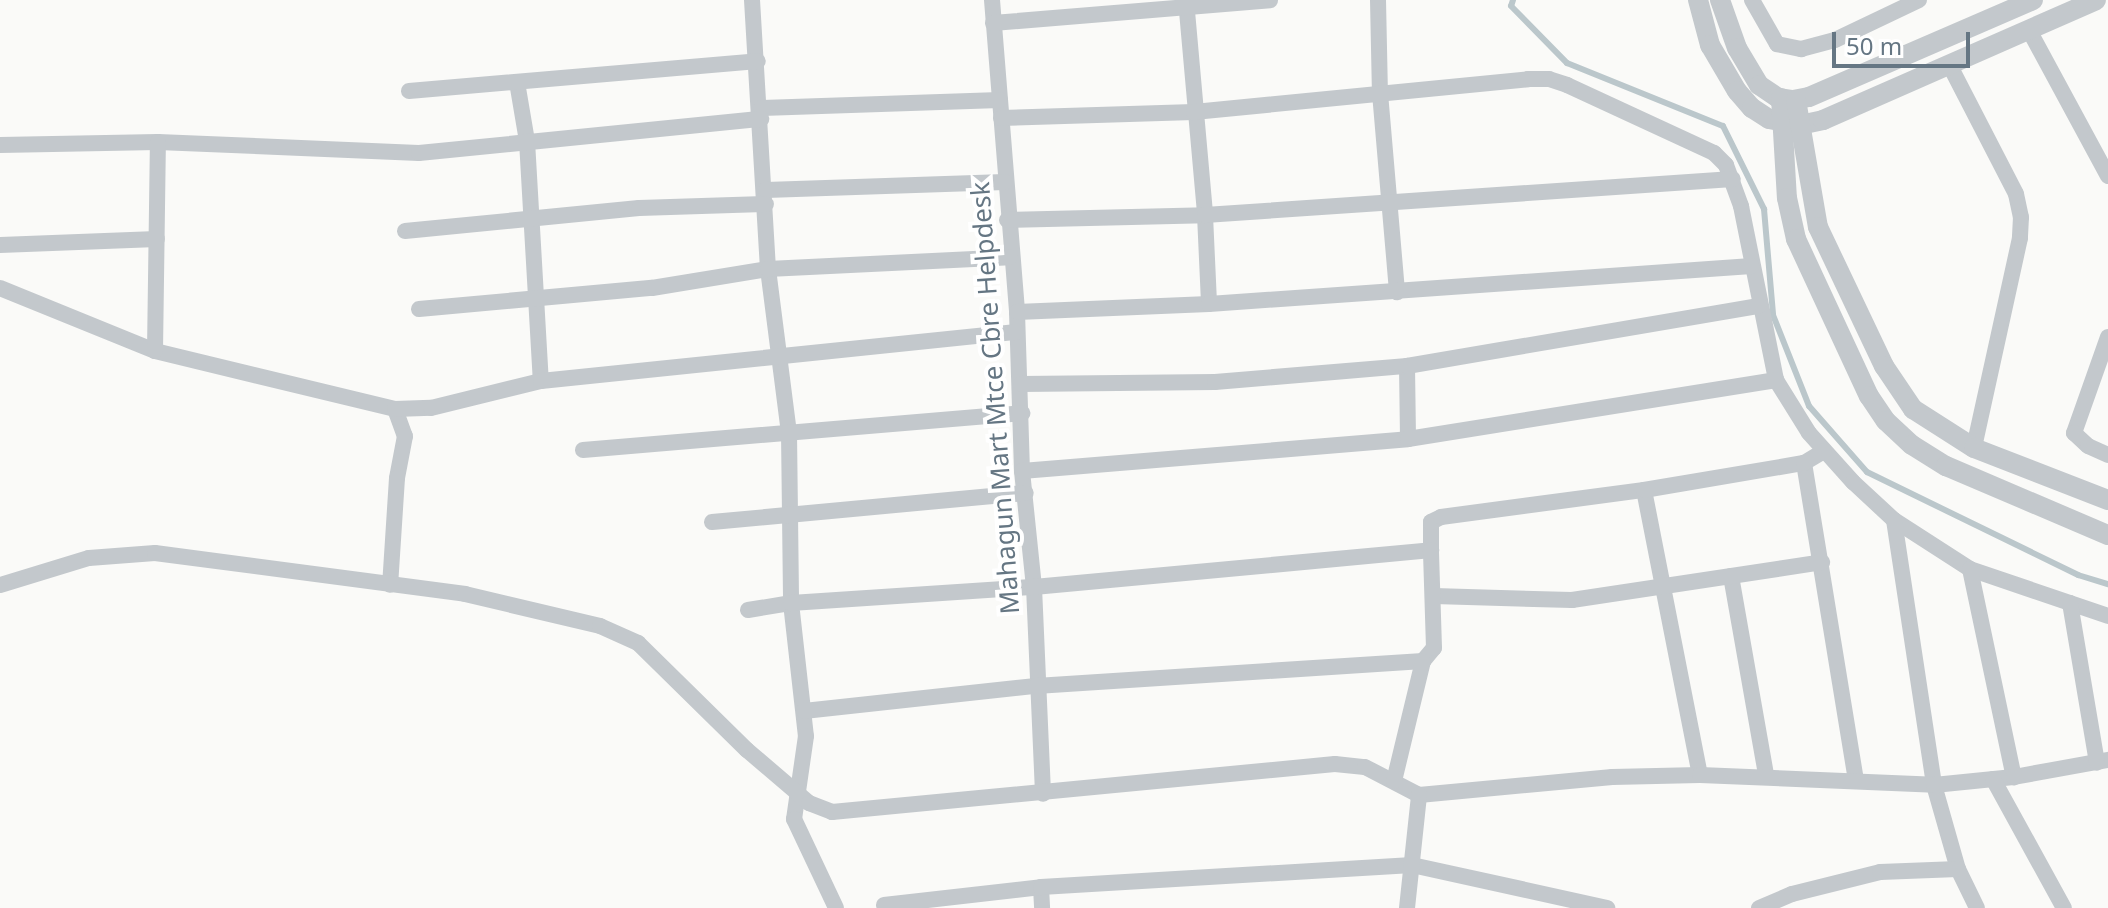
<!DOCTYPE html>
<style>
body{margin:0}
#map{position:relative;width:2108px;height:908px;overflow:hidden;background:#fafaf8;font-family:"Noto Sans",sans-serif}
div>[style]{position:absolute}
.stream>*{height:6px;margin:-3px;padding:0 3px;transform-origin:3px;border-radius:3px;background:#bbc7cb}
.minor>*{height:16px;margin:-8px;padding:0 8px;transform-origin:8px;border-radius:8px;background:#c3c8cc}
.tertiary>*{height:20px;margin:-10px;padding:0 10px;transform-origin:10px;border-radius:10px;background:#c3c8cc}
span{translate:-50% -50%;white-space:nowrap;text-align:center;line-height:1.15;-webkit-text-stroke:8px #fff;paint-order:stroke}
.street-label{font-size:26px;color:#657683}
.scale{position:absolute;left:1832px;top:32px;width:138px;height:36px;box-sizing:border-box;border:4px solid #657683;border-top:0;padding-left:10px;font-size:24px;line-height:28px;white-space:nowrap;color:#657683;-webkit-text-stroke:6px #fff;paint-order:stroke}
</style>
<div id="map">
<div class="stream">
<i style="left:1513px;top:0;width:6px;rotate:108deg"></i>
<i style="left:1511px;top:6px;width:80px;rotate:45.5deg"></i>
<i style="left:1567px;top:63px;width:168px;rotate:22deg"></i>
<i style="left:1723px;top:126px;width:93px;rotate:63.7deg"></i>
<i style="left:1764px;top:209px;width:106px;rotate:85.1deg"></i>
<i style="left:1773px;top:315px;width:98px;rotate:68.4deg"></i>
<i style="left:1809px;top:406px;width:88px;rotate:48.7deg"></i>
<i style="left:1867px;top:472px;width:235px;rotate:26deg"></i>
<i style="left:2078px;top:575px;width:31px;rotate:17deg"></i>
</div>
<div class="minor">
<i style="left:752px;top:0;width:269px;rotate:86.6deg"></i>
<i style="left:768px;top:269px;width:165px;rotate:82.7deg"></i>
<i style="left:789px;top:433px;width:170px;rotate:89.3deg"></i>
<i style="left:791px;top:603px;width:134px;rotate:83.6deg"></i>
<i style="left:806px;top:736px;width:84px;rotate:98.2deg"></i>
<i style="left:794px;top:819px;width:98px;rotate:64.7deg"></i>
<i style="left:992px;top:0;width:313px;rotate:85.4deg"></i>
<i style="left:1017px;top:312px;width:159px;rotate:88.2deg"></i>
<i style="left:1022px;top:471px;width:117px;rotate:84.1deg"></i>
<i style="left:1034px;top:587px;width:207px;rotate:87.5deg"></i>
<i style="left:1186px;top:0;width:216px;rotate:84.9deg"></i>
<i style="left:1205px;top:215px;width:89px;rotate:87.4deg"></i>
<i style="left:1378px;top:0;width:93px;rotate:88.8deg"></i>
<i style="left:1380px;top:93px;width:200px;rotate:85.1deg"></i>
<i style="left:1752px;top:0;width:51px;rotate:60.4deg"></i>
<i style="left:1777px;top:44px;width:25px;rotate:12deg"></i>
<i style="left:1801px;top:49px;width:35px;rotate:-15deg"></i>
<i style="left:1835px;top:40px;width:93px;rotate:-25.5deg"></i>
<i style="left:993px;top:23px;width:278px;rotate:-4.7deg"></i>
<i style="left:2029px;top:30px;width:166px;rotate:61.6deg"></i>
<i style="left:1949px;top:64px;width:146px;rotate:62.7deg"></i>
<i style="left:2016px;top:194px;width:24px;rotate:78deg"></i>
<i style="left:2021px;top:217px;width:21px;rotate:93deg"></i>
<i style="left:2020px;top:238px;width:215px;rotate:102.4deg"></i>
<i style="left:517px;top:82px;width:60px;rotate:80.4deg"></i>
<i style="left:527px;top:141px;width:240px;rotate:86.7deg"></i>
<i style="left:409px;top:91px;width:350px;rotate:-4.9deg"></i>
<i style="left:761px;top:108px;width:239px;rotate:-1.9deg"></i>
<i style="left:1001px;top:118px;width:193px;rotate:-1.8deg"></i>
<i style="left:1194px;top:112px;width:336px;rotate:-5.6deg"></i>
<i style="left:1528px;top:79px;width:21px"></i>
<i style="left:1549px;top:79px;width:19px;rotate:18deg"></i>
<i style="left:1567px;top:85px;width:162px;rotate:24.8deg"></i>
<i style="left:1714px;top:153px;width:17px;rotate:45deg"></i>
<i style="left:1726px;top:165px;width:44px;rotate:69.9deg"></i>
<i style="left:1741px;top:206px;width:177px;rotate:78.6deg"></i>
<i style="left:1776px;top:380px;width:62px;rotate:58.1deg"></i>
<i style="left:1809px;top:433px;width:66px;rotate:48.1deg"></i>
<i style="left:1853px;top:482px;width:56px;rotate:42.8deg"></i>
<i style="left:1894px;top:520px;width:90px;rotate:32.8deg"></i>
<i style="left:1970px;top:569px;width:146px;rotate:18.8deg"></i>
<i style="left:0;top:145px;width:158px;rotate:-1.1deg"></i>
<i style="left:158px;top:142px;width:261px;rotate:2.4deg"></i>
<i style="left:419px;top:153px;width:344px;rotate:-5.7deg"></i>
<i style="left:766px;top:190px;width:239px;rotate:-1.9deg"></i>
<i style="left:1007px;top:220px;width:198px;rotate:-1.4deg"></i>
<i style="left:1205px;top:215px;width:529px;rotate:-3.9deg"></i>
<i style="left:405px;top:231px;width:235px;rotate:-5.6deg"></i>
<i style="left:639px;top:208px;width:127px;rotate:-1.8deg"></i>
<i style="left:0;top:245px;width:157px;rotate:-2.2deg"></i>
<i style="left:0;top:288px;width:167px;rotate:22.1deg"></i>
<i style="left:155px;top:351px;width:247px;rotate:13.6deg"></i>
<i style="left:395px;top:409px;width:29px;rotate:70deg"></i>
<i style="left:405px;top:436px;width:43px;rotate:100.8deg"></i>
<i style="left:397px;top:478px;width:107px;rotate:93.7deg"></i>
<i style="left:419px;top:309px;width:234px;rotate:-5.2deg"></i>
<i style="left:652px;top:288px;width:118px;rotate:-9.3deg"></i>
<i style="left:768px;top:269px;width:242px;rotate:-2.8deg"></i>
<i style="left:1017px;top:312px;width:192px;rotate:-2.4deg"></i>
<i style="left:1209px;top:304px;width:544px;rotate:-4deg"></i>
<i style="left:2108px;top:337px;width:102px;rotate:109.5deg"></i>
<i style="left:2074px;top:433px;width:19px;rotate:43deg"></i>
<i style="left:2088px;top:446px;width:22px;rotate:24deg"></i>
<i style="left:155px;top:351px;width:209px;rotate:-89.2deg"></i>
<i style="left:1407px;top:366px;width:73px;rotate:89.2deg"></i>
<i style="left:1021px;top:384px;width:194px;rotate:-0.6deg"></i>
<i style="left:1215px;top:382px;width:193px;rotate:-4.8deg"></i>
<i style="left:1407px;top:366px;width:357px;rotate:-9.7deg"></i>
<i style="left:395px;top:409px;width:36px;rotate:-2deg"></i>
<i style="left:431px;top:408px;width:113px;rotate:-13.8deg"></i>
<i style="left:541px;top:381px;width:478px;rotate:-5.9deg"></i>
<i style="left:583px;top:450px;width:441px;rotate:-4.8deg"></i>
<i style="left:1804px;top:463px;width:322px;rotate:80.7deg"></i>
<i style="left:1022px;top:471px;width:387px;rotate:-4.7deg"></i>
<i style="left:1408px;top:439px;width:373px;rotate:-9.1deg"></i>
<i style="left:1644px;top:490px;width:290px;rotate:78.9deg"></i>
<i style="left:1894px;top:520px;width:268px;rotate:81.4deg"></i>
<i style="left:1934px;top:785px;width:87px;rotate:74.1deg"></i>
<i style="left:1958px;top:869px;width:43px;rotate:64deg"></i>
<i style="left:712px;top:522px;width:315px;rotate:-5.3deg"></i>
<i style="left:1970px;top:569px;width:213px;rotate:78.1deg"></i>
<i style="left:1731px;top:576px;width:202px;rotate:80deg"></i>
<i style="left:0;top:585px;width:93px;rotate:-16.9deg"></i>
<i style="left:89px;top:558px;width:66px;rotate:-4.3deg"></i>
<i style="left:155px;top:553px;width:313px;rotate:7.5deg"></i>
<i style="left:465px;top:594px;width:139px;rotate:13.3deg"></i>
<i style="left:600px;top:626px;width:42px;rotate:24.1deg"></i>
<i style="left:638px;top:643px;width:153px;rotate:44.5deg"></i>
<i style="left:747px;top:750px;width:82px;rotate:40.5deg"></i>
<i style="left:809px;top:803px;width:25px;rotate:21deg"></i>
<i style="left:832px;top:812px;width:505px;rotate:-5.45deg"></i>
<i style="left:1335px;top:764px;width:30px;rotate:6deg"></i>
<i style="left:1365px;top:767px;width:61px;rotate:27.4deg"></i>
<i style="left:1419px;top:795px;width:194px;rotate:-5.3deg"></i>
<i style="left:1612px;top:777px;width:88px;rotate:-1.3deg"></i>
<i style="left:1700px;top:775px;width:234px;rotate:2.4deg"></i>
<i style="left:1934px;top:785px;width:80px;rotate:-5.7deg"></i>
<i style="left:2014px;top:777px;width:96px;rotate:-10.3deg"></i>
<i style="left:1434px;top:596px;width:138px;rotate:1.7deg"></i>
<i style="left:1572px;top:600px;width:253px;rotate:-8.6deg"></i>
<i style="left:2070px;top:603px;width:162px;rotate:80.4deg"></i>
<i style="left:748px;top:610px;width:44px;rotate:-9.2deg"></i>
<i style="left:791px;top:603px;width:244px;rotate:-3.8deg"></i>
<i style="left:1034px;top:587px;width:399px;rotate:-5.3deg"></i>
<i style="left:1431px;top:550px;width:28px;rotate:-90deg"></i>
<i style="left:1431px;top:522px;width:11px;rotate:-27deg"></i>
<i style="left:1441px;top:517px;width:205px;rotate:-7.6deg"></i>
<i style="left:1644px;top:490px;width:162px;rotate:-9.6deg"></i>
<i style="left:1804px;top:463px;width:23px;rotate:-31deg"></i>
<i style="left:804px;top:711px;width:233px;rotate:-6.2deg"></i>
<i style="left:1036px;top:686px;width:388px;rotate:-3.7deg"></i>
<i style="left:1423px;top:661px;width:17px;rotate:-50deg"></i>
<i style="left:1434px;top:648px;width:98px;rotate:-91.8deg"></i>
<i style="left:1993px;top:779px;width:147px;rotate:61.2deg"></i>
<i style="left:1394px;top:781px;width:123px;rotate:-76.4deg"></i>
<i style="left:1041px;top:887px;width:21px;rotate:87deg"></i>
<i style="left:884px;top:905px;width:158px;rotate:-6.5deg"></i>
<i style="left:1041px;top:887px;width:372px;rotate:-3.4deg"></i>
<i style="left:1412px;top:865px;width:200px;rotate:12.4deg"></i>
<i style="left:1407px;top:908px;width:114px;rotate:-83.9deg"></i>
<i style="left:1759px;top:908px;width:36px;rotate:-23deg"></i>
<i style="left:1792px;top:894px;width:91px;rotate:-14deg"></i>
<i style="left:1880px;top:872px;width:78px;rotate:-2.2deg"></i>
</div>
<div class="tertiary">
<i style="left:1698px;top:0;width:47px;rotate:75.1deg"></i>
<i style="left:1710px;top:45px;width:53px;rotate:59.6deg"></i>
<i style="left:1737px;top:91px;width:23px;rotate:49deg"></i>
<i style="left:1752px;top:108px;width:20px;rotate:33deg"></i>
<i style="left:1769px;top:119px;width:32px;rotate:11deg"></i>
<i style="left:1800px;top:125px;width:24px;rotate:-12deg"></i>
<i style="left:1823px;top:120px;width:298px;rotate:-23.7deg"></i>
<i style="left:1720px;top:0;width:51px;rotate:70.5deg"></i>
<i style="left:1737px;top:48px;width:43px;rotate:59.3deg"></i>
<i style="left:1759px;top:85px;width:23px;rotate:34deg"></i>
<i style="left:1778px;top:98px;width:15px;rotate:8deg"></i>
<i style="left:1793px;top:100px;width:16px;rotate:-11deg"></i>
<i style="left:1809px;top:97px;width:244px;rotate:-23.4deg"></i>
<i style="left:1781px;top:98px;width:100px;rotate:86.6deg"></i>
<i style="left:1787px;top:198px;width:42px;rotate:77.6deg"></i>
<i style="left:1796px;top:239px;width:173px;rotate:65.1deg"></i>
<i style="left:1869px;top:396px;width:30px;rotate:56deg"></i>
<i style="left:1886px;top:421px;width:35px;rotate:43deg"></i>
<i style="left:1912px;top:445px;width:40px;rotate:32deg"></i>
<i style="left:1946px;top:466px;width:176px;rotate:23.1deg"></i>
<i style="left:1796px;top:100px;width:129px;rotate:80.2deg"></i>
<i style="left:1818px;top:227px;width:154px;rotate:64.6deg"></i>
<i style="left:1884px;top:366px;width:52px;rotate:56deg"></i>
<i style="left:1913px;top:409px;width:72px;rotate:32.6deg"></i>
<i style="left:1974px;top:448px;width:144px;rotate:21.2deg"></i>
</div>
<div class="street-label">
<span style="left:995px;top:398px;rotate:-94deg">Mahagun Mart Mtce Cbre Helpdesk</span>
</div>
<div class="scale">50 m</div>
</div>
